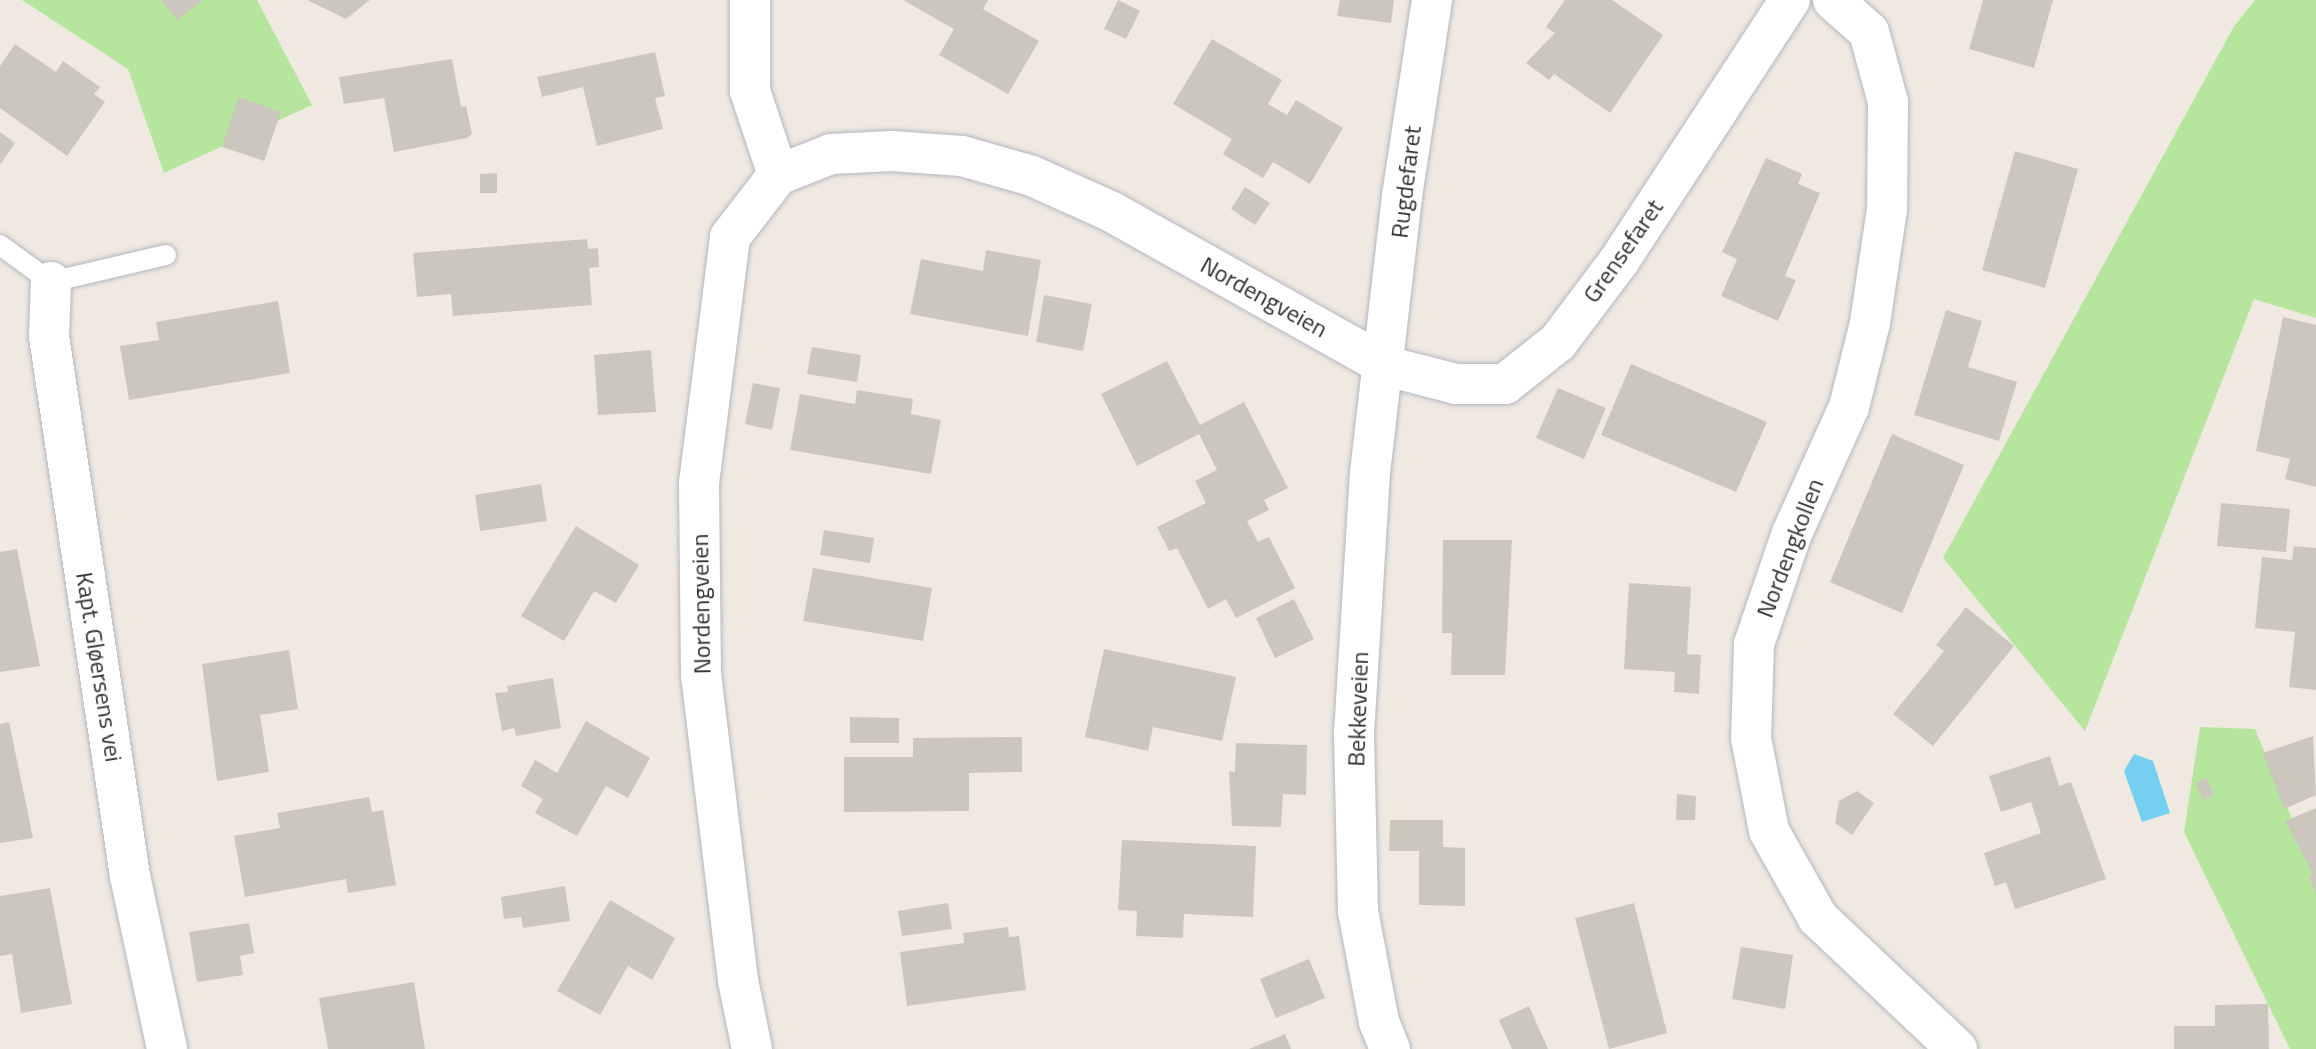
<!DOCTYPE html>
<meta charset="utf-8">
<style>
body{margin:0}
#map{position:relative;width:2316px;height:1049px;overflow:hidden;background:#efe9e1;font-family:"Titillium Web",sans-serif}
div>[style]{position:absolute}
.green>*{inset:0;background:#b6e59e}
.water>*{inset:0;background:#75cff0}
.building>*{inset:0;background:#cbc7bf}
.roads{filter:drop-shadow(0 0 2px #b4b7c1) drop-shadow(0 0 2px #b4b7c1)}
.service>*{height:20px;margin:-10px;padding:0 10px;transform-origin:10px;border-radius:10px;background:#fff}
.minor>*{height:40px;margin:-20px;padding:0 20px;transform-origin:20px;border-radius:20px;background:#fff}
span{translate:-50% -50%;white-space:nowrap;text-align:center;line-height:1.15;-webkit-text-stroke:6px #fff;paint-order:stroke}
.street-label{font-size:24px;color:#2e2e2e}
</style>
<div id="map">
<div class="green">
<i style="clip-path:polygon(22px 0,257px 0,312px 105px,164px 173px,128px 69px)"></i>
<i style="clip-path:polygon(2255px 0,2316px 0,2316px 318px,2254px 299px,2085px 731px,1943px 558px,2233px 28px)"></i>
<i style="clip-path:polygon(2200px 727px,2255px 729px,2316px 878px,2316px 1049px,2290px 1049px,2184px 832px)"></i>
</div>
<div class="water">
<i style="clip-path:polygon(2134px 754px,2153px 761px,2170px 813px,2142px 822px,2124px 771px)"></i>
</div>
<div class="building">
<i style="clip-path:polygon(161px 0,203px 0,177px 20px)"></i>
<i style="clip-path:polygon(307px 0,370px 0,346px 19px)"></i>
<i style="clip-path:polygon(903px 0,988px 0,983px 9px,1039px 41px,1008px 94px,939px 55px,954px 29px)"></i>
<i style="clip-path:polygon(1118px 0,1140px 11px,1126px 39px,1104px 29px)"></i>
<i style="clip-path:polygon(1340px 0,1394px 0,1391px 23px,1337px 16px)"></i>
<i style="clip-path:polygon(1565px 0,1612px 0,1663px 35px,1610px 113px,1554px 74px,1549px 80px,1526px 63px,1555px 33px,1546px 27px)"></i>
<i style="clip-path:polygon(1983px 0,2053px 0,2034px 68px,1969px 49px)"></i>
<i style="clip-path:polygon(1212px 39px,1282px 80px,1268px 104px,1287px 115px,1296px 100px,1343px 128px,1310px 184px,1273px 162px,1263px 178px,1223px 154px,1232px 139px,1173px 104px)"></i>
<i style="clip-path:polygon(15px 44px,56px 72px,63px 61px,100px 87px,94px 94px,105px 102px,67px 156px,0 108px,0 66px)"></i>
<i style="clip-path:polygon(655px 52px,665px 96px,655px 98px,663px 129px,597px 146px,583px 87px,542px 97px,537px 77px)"></i>
<i style="clip-path:polygon(452px 59px,461px 107px,466px 106px,472px 134px,467px 138px,394px 152px,384px 98px,344px 104px,339px 77px)"></i>
<i style="clip-path:polygon(239px 97px,281px 112px,264px 161px,222px 147px)"></i>
<i style="clip-path:polygon(0 132px,15px 143px,0 165px)"></i>
<i style="clip-path:polygon(2015px 151px,2078px 169px,2045px 288px,1982px 270px)"></i>
<i style="clip-path:polygon(1766px 158px,1802px 174px,1798px 184px,1820px 193px,1785px 276px,1796px 280px,1778px 321px,1721px 296px,1737px 259px,1722px 252px)"></i>
<i style="clip-path:polygon(497px 173px,497px 193px,480px 193px,480px 174px)"></i>
<i style="clip-path:polygon(1245px 187px,1270px 203px,1255px 225px,1231px 209px)"></i>
<i style="clip-path:polygon(587px 239px,588px 249px,598px 248px,599px 267px,589px 268px,592px 305px,453px 316px,451px 294px,417px 297px,413px 253px)"></i>
<i style="clip-path:polygon(986px 250px,1041px 260px,1028px 336px,910px 314px,921px 259px,983px 271px)"></i>
<i style="clip-path:polygon(1044px 295px,1092px 304px,1083px 351px,1036px 342px)"></i>
<i style="clip-path:polygon(278px 301px,290px 373px,129px 400px,120px 346px,159px 340px,156px 322px)"></i>
<i style="clip-path:polygon(1946px 310px,1982px 321px,1968px 367px,2017px 382px,1999px 441px,1914px 415px)"></i>
<i style="clip-path:polygon(2283px 317px,2316px 325px,2316px 487px,2285px 479px,2290px 459px,2256px 451px)"></i>
<i style="clip-path:polygon(812px 347px,861px 355px,857px 382px,807px 374px)"></i>
<i style="clip-path:polygon(651px 350px,656px 412px,598px 415px,594px 355px)"></i>
<i style="clip-path:polygon(1167px 361px,1200px 425px,1244px 402px,1288px 488px,1264px 500px,1269px 510px,1247px 521px,1258px 542px,1269px 537px,1295px 588px,1236px 618px,1226px 599px,1208px 609px,1177px 548px,1169px 551px,1157px 527px,1206px 503px,1195px 481px,1217px 470px,1199px 434px,1137px 466px,1101px 394px)"></i>
<i style="clip-path:polygon(1631px 364px,1767px 422px,1736px 492px,1601px 435px)"></i>
<i style="clip-path:polygon(753px 383px,780px 388px,772px 430px,745px 424px)"></i>
<i style="clip-path:polygon(1558px 388px,1606px 408px,1584px 459px,1536px 438px)"></i>
<i style="clip-path:polygon(857px 390px,913px 399px,911px 414px,941px 420px,931px 474px,790px 450px,800px 394px,855px 404px)"></i>
<i style="clip-path:polygon(1892px 434px,1964px 465px,1902px 613px,1830px 582px)"></i>
<i style="clip-path:polygon(541px 484px,547px 521px,480px 531px,475px 495px)"></i>
<i style="clip-path:polygon(2221px 503px,2290px 509px,2286px 552px,2217px 546px)"></i>
<i style="clip-path:polygon(576px 526px,639px 565px,616px 603px,594px 591px,564px 641px,521px 616px)"></i>
<i style="clip-path:polygon(824px 530px,874px 538px,870px 563px,820px 555px)"></i>
<i style="clip-path:polygon(1443px 540px,1512px 540px,1505px 675px,1451px 675px,1452px 633px,1442px 633px)"></i>
<i style="clip-path:polygon(2294px 546px,2316px 548px,2316px 690px,2289px 687px,2295px 632px,2255px 628px,2262px 557px,2292px 560px)"></i>
<i style="clip-path:polygon(17px 549px,40px 666px,0 672px,0 552px)"></i>
<i style="clip-path:polygon(813px 568px,932px 588px,923px 641px,803px 621px)"></i>
<i style="clip-path:polygon(1629px 583px,1691px 587px,1687px 654px,1701px 655px,1699px 694px,1674px 692px,1675px 672px,1624px 669px)"></i>
<i style="clip-path:polygon(1294px 599px,1314px 639px,1275px 658px,1256px 618px)"></i>
<i style="clip-path:polygon(1966px 607px,2014px 646px,1933px 746px,1893px 714px,1944px 651px,1936px 645px)"></i>
<i style="clip-path:polygon(1104px 649px,1236px 677px,1222px 741px,1153px 727px,1148px 751px,1085px 737px)"></i>
<i style="clip-path:polygon(289px 650px,298px 709px,260px 715px,269px 772px,217px 781px,202px 664px)"></i>
<i style="clip-path:polygon(553px 678px,561px 728px,516px 736px,514px 728px,502px 731px,495px 693px,508px 692px,507px 686px)"></i>
<i style="clip-path:polygon(850px 717px,899px 718px,899px 743px,850px 743px)"></i>
<i style="clip-path:polygon(586px 721px,650px 758px,628px 798px,606px 786px,577px 836px,535px 813px,543px 799px,521px 786px,535px 760px,557px 773px)"></i>
<i style="clip-path:polygon(9px 722px,33px 838px,0 843px,0 724px)"></i>
<i style="clip-path:polygon(2313px 736px,2316px 795px,2284px 809px,2263px 753px)"></i>
<i style="clip-path:polygon(1022px 737px,1022px 772px,969px 773px,969px 811px,844px 812px,844px 757px,913px 757px,913px 738px)"></i>
<i style="clip-path:polygon(1236px 743px,1307px 745px,1306px 795px,1283px 794px,1281px 827px,1232px 826px,1229px 771px,1235px 772px)"></i>
<i style="clip-path:polygon(2050px 756px,2059px 786px,2071px 782px,2106px 879px,2015px 909px,2006px 882px,1995px 886px,1984px 853px,2041px 833px,2031px 802px,2001px 812px,1989px 776px)"></i>
<i style="clip-path:polygon(2207px 778px,2214px 795px,2203px 800px,2196px 783px)"></i>
<i style="clip-path:polygon(1857px 791px,1874px 803px,1852px 835px,1835px 823px,1839px 801px)"></i>
<i style="clip-path:polygon(1677px 794px,1696px 796px,1695px 820px,1676px 820px)"></i>
<i style="clip-path:polygon(369px 797px,372px 812px,383px 810px,396px 885px,348px 893px,346px 879px,245px 897px,234px 836px,280px 828px,277px 813px)"></i>
<i style="clip-path:polygon(2316px 808px,2316px 894px,2309px 876px,2313px 874px,2285px 821px)"></i>
<i style="clip-path:polygon(1390px 820px,1443px 820px,1443px 847px,1465px 848px,1465px 906px,1419px 905px,1419px 851px,1389px 851px)"></i>
<i style="clip-path:polygon(1122px 840px,1256px 846px,1253px 917px,1184px 914px,1183px 938px,1136px 936px,1137px 911px,1118px 910px)"></i>
<i style="clip-path:polygon(565px 886px,570px 921px,523px 928px,521px 917px,504px 919px,501px 897px)"></i>
<i style="clip-path:polygon(50px 888px,72px 1004px,21px 1013px,12px 954px,0 956px,0 896px)"></i>
<i style="clip-path:polygon(610px 900px,675px 938px,652px 980px,628px 966px,600px 1015px,557px 991px)"></i>
<i style="clip-path:polygon(948px 903px,952px 929px,902px 936px,898px 911px)"></i>
<i style="clip-path:polygon(1634px 903px,1667px 1033px,1609px 1049px,1575px 918px)"></i>
<i style="clip-path:polygon(249px 923px,254px 953px,240px 956px,243px 975px,197px 982px,189px 932px)"></i>
<i style="clip-path:polygon(1008px 927px,1009px 937px,1019px 936px,1026px 990px,907px 1006px,900px 952px,964px 943px,963px 933px)"></i>
<i style="clip-path:polygon(1741px 947px,1793px 955px,1785px 1009px,1732px 999px)"></i>
<i style="clip-path:polygon(1309px 959px,1325px 998px,1276px 1018px,1260px 979px)"></i>
<i style="clip-path:polygon(414px 982px,425px 1049px,328px 1049px,319px 998px)"></i>
<i style="clip-path:polygon(2268px 1004px,2269px 1049px,2174px 1049px,2174px 1026px,2215px 1026px,2215px 1005px)"></i>
<i style="clip-path:polygon(1529px 1006px,1548px 1049px,1512px 1049px,1499px 1020px)"></i>
<i style="clip-path:polygon(1285px 1034px,1291px 1049px,1249px 1049px)"></i>
</div>
<div class="roads">
<div class="service">
<i style="left:0;top:245px;width:63px;rotate:36deg"></i>
<i style="left:51px;top:282px;width:118px;rotate:-13.2deg"></i>
</div>
<div class="minor">
<i style="left:750px;top:0;width:91px;rotate:90deg"></i>
<i style="left:750px;top:91px;width:89px;rotate:71.6deg"></i>
<i style="left:1833px;top:0;width:48px;rotate:41.6deg"></i>
<i style="left:1869px;top:32px;width:73px;rotate:74.8deg"></i>
<i style="left:1888px;top:102px;width:107px;rotate:90.5deg"></i>
<i style="left:1887px;top:209px;width:115px;rotate:98.5deg"></i>
<i style="left:1870px;top:323px;width:87px;rotate:104deg"></i>
<i style="left:1849px;top:407px;width:138px;rotate:114.3deg"></i>
<i style="left:1792px;top:533px;width:117px;rotate:108.9deg"></i>
<i style="left:1754px;top:644px;width:94px;rotate:91.8deg"></i>
<i style="left:1751px;top:738px;width:95px;rotate:79deg"></i>
<i style="left:1769px;top:831px;width:100px;rotate:60.6deg"></i>
<i style="left:1818px;top:918px;width:191px;rotate:43.3deg"></i>
<i style="left:51px;top:282px;width:54px;rotate:92.1deg"></i>
<i style="left:49px;top:336px;width:546px;rotate:81.47deg"></i>
<i style="left:130px;top:876px;width:177px;rotate:77.9deg"></i>
<i style="left:752px;top:1049px;width:70px;rotate:-101.5deg"></i>
<i style="left:738px;top:980px;width:307px;rotate:-96.9deg"></i>
<i style="left:701px;top:675px;width:192px;rotate:-90.6deg"></i>
<i style="left:699px;top:483px;width:248px;rotate:-82.8deg"></i>
<i style="left:730px;top:237px;width:78px;rotate:-52.3deg"></i>
<i style="left:778px;top:175px;width:57px;rotate:-21.6deg"></i>
<i style="left:831px;top:154px;width:61px;rotate:-2.8deg"></i>
<i style="left:892px;top:151px;width:70px;rotate:4.1deg"></i>
<i style="left:962px;top:156px;width:73px;rotate:15.9deg"></i>
<i style="left:1032px;top:176px;width:88px;rotate:24.2deg"></i>
<i style="left:1112px;top:212px;width:314px;rotate:29.3deg"></i>
<i style="left:1386px;top:366px;width:72px;rotate:14.4deg"></i>
<i style="left:1456px;top:384px;width:49px"></i>
<i style="left:1505px;top:384px;width:68px;rotate:-38.4deg"></i>
<i style="left:1558px;top:342px;width:101px;rotate:-53deg"></i>
<i style="left:1619px;top:261px;width:312px;rotate:-56.8deg"></i>
<i style="left:1390px;top:1049px;width:29px;rotate:-112deg"></i>
<i style="left:1379px;top:1022px;width:113px;rotate:-100.7deg"></i>
<i style="left:1358px;top:911px;width:177px;rotate:-91.3deg"></i>
<i style="left:1354px;top:734px;width:261px;rotate:-86.5deg"></i>
<i style="left:1370px;top:473px;width:279px;rotate:-83.4deg"></i>
<i style="left:1402px;top:196px;width:198px;rotate:-81.3deg"></i>
</div>
</div>
<div class="street-label">
<span style="left:1406px;top:182px;rotate:-83deg">Rugdefaret</span>
<span style="left:1623px;top:251px;rotate:-55deg">Grensefaret</span>
<span style="left:1264px;top:297px;rotate:29deg">Nordengveien</span>
<span style="left:1790px;top:548px;rotate:-69deg">Nordengkollen</span>
<span style="left:701px;top:604px;rotate:-91deg">Nordengveien</span>
<span style="left:99px;top:667px;rotate:81deg">Kapt. Gløersens vei</span>
<span style="left:1358px;top:709px;rotate:-88deg">Bekkeveien</span>
</div>
</div>
